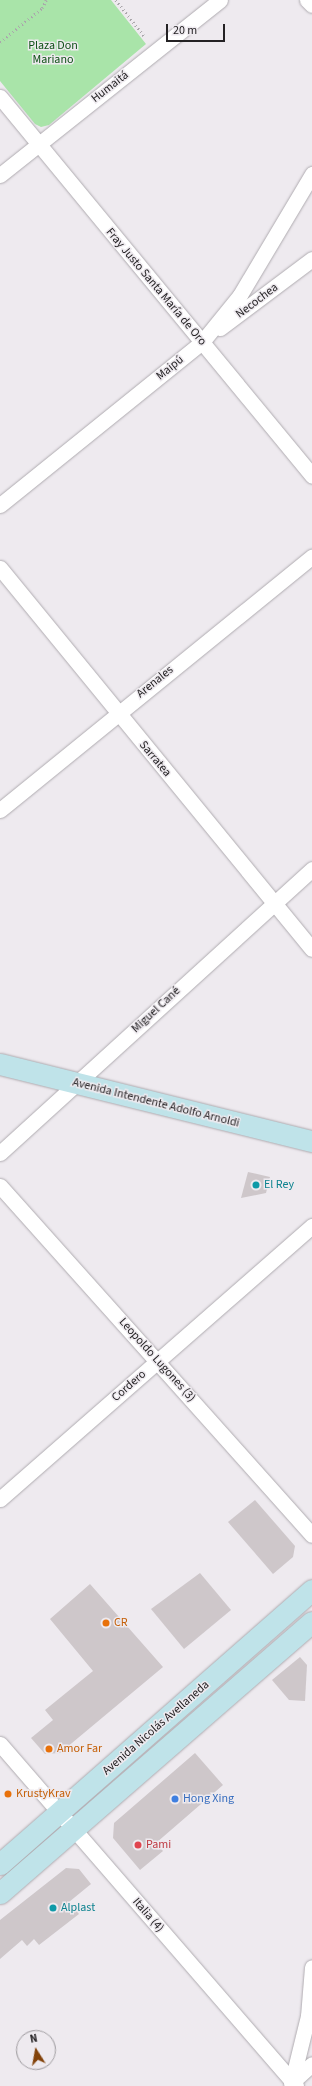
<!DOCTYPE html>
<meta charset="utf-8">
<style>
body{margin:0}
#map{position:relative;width:312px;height:2086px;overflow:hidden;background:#eeeaef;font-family:"Source Sans 3",sans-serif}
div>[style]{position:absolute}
.green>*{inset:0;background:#a9e4a9}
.building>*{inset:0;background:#cec7ca}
.path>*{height:2.5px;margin-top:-1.25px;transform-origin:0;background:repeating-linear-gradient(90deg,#aaa7ab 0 1px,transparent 0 4px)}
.roads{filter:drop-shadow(0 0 1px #afabb0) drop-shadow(0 0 1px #afabb0)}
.street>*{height:15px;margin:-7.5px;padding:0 7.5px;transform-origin:7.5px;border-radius:7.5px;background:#fff}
.secondary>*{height:21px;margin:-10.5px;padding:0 10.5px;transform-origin:10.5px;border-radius:10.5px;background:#bfe3e9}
.dots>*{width:11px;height:11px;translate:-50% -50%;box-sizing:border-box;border:2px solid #eeeaef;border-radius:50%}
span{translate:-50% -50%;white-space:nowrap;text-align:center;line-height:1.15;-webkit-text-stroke:3px #eeeaef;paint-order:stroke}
.park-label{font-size:12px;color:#0d5015}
.street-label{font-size:12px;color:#242224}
.culture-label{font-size:12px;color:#0d838f}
.left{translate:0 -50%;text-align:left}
.food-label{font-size:12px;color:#c56008}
.shop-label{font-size:12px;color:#366cbe}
.health-label{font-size:12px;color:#be3a42}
.north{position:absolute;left:16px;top:2030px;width:40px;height:40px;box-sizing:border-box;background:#eeeaef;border:1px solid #9d9a9e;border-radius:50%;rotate:349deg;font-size:11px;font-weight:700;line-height:16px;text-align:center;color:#242224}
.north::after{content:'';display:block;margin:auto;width:14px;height:18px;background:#82420a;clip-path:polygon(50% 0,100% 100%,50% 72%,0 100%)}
.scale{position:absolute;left:166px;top:24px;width:59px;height:18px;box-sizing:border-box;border:2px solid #242224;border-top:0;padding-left:5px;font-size:12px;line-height:14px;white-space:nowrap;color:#242224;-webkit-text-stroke:3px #eeeaef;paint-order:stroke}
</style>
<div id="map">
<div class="green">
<i style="clip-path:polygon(0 0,111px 0,146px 44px,49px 125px,41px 127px,35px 124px,0 81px)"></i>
</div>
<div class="building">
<i style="clip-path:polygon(248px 1172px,270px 1177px,266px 1193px,241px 1198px)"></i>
<i style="clip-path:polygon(255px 1500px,295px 1546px,293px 1557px,273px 1574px,228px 1522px)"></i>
<i style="clip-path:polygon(200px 1573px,231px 1610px,184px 1649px,151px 1609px)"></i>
<i style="clip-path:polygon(90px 1584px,163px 1667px,60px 1753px,45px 1754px,31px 1738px,53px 1720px,45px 1710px,93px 1671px,50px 1619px)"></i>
<i style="clip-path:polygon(300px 1657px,307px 1665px,305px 1701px,289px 1700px,272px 1680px)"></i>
<i style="clip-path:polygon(195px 1753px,223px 1785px,156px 1843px,163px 1851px,140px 1870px,113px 1838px,114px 1823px)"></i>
<i style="clip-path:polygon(66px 1868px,79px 1869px,91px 1884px,69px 1902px,79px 1914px,39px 1945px,34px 1939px,27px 1946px,22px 1940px,0 1959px,0 1920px)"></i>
</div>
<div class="path">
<i style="left:116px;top:0;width:47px;rotate:51.9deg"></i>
<i style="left:0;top:42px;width:54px;rotate:-39deg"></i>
<i style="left:42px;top:8px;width:9px;rotate:-63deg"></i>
</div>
<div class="roads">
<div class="street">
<i style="left:307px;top:0;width:7px;rotate:45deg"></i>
<i style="left:0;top:97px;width:491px;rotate:50.5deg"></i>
<i style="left:0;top:175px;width:281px;rotate:-38.5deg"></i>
<i style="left:220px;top:328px;width:115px;rotate:-36.9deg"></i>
<i style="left:0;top:505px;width:260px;rotate:-38.9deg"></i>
<i style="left:202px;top:342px;width:60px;rotate:-51deg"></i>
<i style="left:240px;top:295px;width:141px;rotate:-59.2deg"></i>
<i style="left:0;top:568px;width:492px;rotate:50.7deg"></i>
<i style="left:0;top:810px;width:402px;rotate:-39.1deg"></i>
<i style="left:0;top:1153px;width:422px;rotate:-42.3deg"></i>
<i style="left:0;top:1186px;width:468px;rotate:48.2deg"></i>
<i style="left:0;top:1499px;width:415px;rotate:-41.2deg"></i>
<i style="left:0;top:1744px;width:452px;rotate:49.1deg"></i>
<i style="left:292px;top:2081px;width:67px;rotate:-76.2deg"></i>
<i style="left:308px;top:2016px;width:49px;rotate:-85.3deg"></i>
<i style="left:291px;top:2083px;width:28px;rotate:-42deg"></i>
</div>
<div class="secondary">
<i style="left:0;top:1064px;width:321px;rotate:13.9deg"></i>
<i style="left:0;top:1864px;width:415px;rotate:-41.3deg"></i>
<i style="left:0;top:1893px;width:413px;rotate:-41deg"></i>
</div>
</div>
<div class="dots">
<i style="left:256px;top:1185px;background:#0f9aa8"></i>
<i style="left:106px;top:1623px;background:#e8710a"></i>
<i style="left:49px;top:1749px;background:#e8710a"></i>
<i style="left:8px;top:1794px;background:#e8710a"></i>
<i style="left:175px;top:1799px;background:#3f7fe0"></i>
<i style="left:138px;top:1845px;background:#e0444e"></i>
<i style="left:53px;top:1908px;background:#0f9aa8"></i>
</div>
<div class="park-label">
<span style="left:53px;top:53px">Plaza Don<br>Mariano</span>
</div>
<div class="street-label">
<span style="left:110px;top:87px;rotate:-38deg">Humaitá</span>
<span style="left:156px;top:287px;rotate:50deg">Fray Justo Santa María de Oro</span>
<span style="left:257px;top:301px;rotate:-37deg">Necochea</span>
<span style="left:170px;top:368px;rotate:-39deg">Maipú</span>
<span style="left:155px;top:682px;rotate:-39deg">Arenales</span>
<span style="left:155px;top:759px;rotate:50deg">Sarratea</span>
<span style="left:156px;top:1010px;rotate:-43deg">Miguel Cané</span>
<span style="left:156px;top:1103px;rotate:14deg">Avenida Intendente Adolfo Arnoldi</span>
<span style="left:157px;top:1360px;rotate:48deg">Leopoldo Lugones (3)</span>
<span style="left:129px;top:1386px;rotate:-41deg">Cordero</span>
<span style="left:156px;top:1728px;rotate:-41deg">Avenida Nicolás Avellaneda</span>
<span style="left:148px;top:1915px;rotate:49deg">Italia (4)</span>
</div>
<div class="culture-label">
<span class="left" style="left:264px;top:1185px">El Rey</span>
<span class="left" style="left:61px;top:1908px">Alplast</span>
</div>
<div class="food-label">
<span class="left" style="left:114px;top:1623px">CR</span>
<span class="left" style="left:57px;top:1749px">Amor Far</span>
<span class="left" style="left:16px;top:1794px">KrustyKrav</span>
</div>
<div class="shop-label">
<span class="left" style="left:183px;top:1799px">Hong Xing</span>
</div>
<div class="health-label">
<span class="left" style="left:146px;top:1845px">Pami</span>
</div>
<div class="north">N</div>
<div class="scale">20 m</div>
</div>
